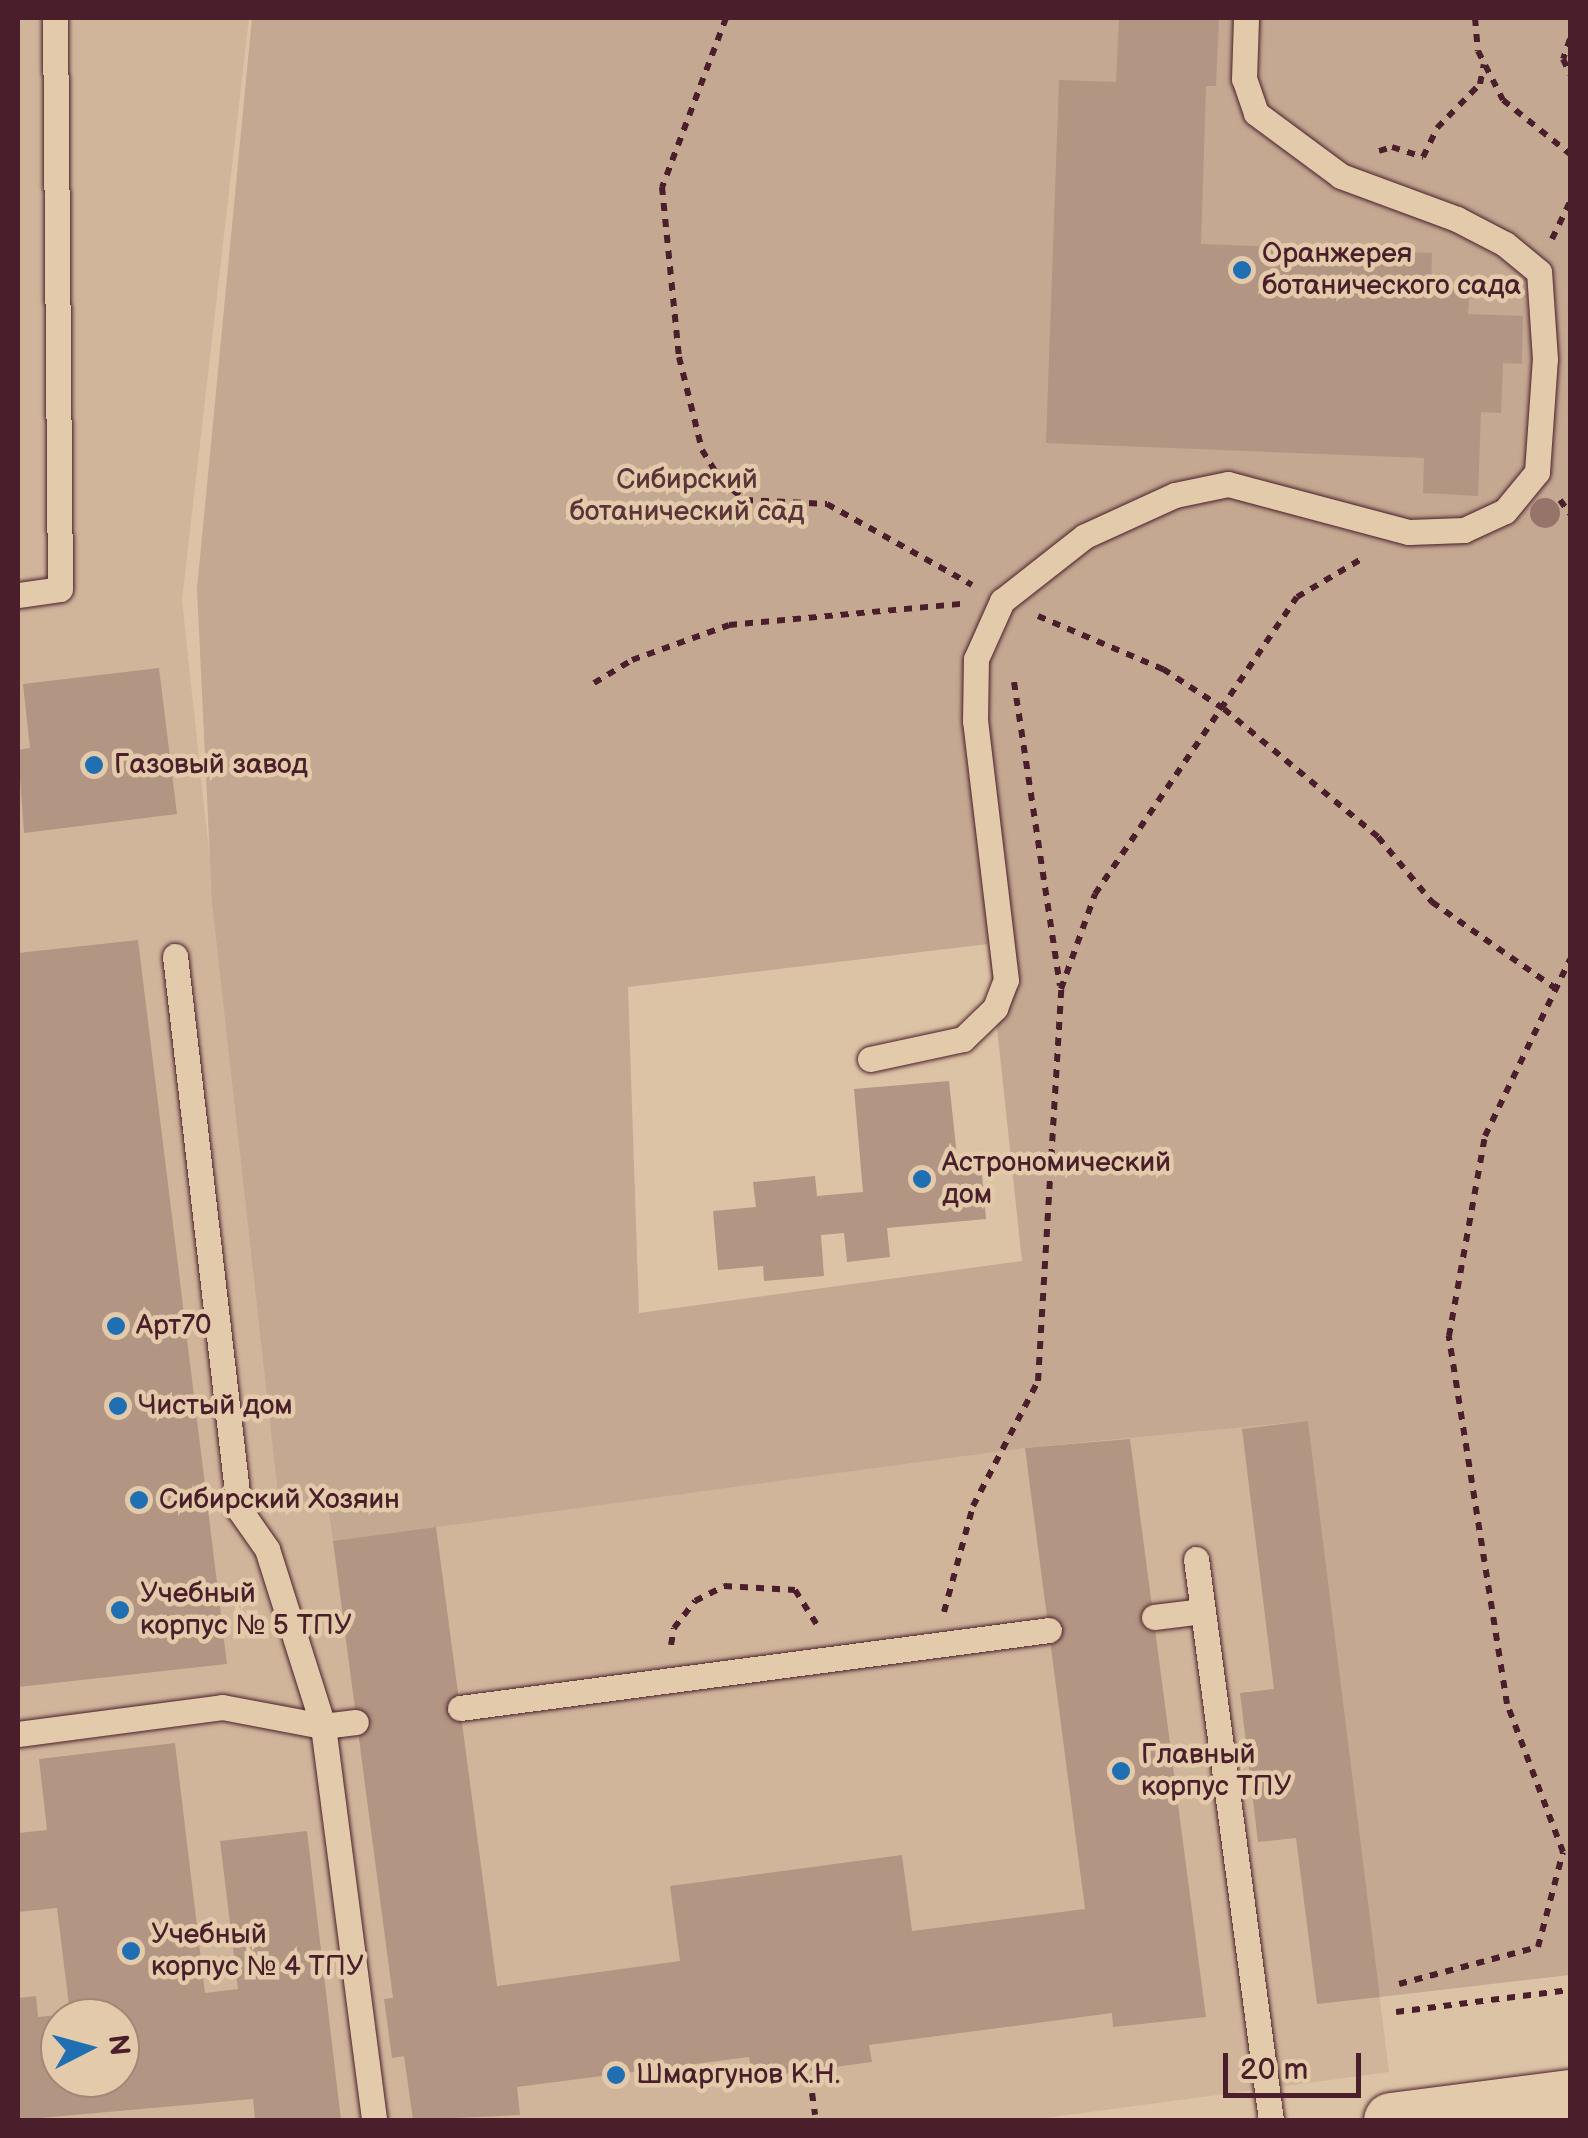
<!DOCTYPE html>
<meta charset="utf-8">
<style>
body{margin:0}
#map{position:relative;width:1588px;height:2138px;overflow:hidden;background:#dcc3a5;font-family:"Balsamiq Sans",sans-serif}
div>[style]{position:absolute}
.built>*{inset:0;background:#d0b59b}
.green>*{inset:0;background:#c4a891}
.building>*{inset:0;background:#b39583}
.path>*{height:6px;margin-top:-3px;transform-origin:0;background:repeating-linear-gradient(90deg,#4a1f2b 0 8px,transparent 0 16px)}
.roads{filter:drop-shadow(0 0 2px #4a1f2b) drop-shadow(0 0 2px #4a1f2b)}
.lane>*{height:25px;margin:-12.5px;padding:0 12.5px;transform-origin:12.5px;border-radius:12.5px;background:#e2caaa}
.primary>*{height:55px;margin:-27.5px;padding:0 27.5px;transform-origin:27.5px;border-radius:27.5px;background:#e2caaa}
.trees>*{width:30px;height:30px;margin:-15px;border-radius:50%;background:#96746a}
.dots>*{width:28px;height:28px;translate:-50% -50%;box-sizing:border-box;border:5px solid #e2caaa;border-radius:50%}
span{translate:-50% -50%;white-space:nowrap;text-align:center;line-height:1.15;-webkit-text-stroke:9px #e2caaa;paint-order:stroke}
.poi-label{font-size:28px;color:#4a1f2b}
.left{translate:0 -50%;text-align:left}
.park-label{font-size:28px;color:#5c343a}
.frame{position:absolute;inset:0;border:20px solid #4a1f2b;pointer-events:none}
.north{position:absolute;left:40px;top:1998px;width:100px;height:100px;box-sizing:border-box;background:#e2caaa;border:2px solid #a58677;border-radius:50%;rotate:84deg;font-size:28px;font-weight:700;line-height:40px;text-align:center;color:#4a1f2b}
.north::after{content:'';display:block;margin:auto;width:35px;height:45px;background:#1f6fb2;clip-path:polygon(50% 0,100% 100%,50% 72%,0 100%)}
.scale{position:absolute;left:1223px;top:2053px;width:138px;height:45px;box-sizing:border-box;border:5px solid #4a1f2b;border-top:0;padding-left:12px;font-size:30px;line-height:35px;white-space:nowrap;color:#4a1f2b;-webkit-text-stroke:8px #e2caaa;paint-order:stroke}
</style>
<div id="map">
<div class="built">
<i style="clip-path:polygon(evenodd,18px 18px,249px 18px,182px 600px,279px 1504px,327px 1500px,333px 1540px,1025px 1448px,1308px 1421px,1389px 2072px,1030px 2120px,18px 2120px,18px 18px,60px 2018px,120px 2018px,120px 2078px,60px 2078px,60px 2018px)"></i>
</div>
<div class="green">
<i style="clip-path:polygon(evenodd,252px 18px,1570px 18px,1570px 1975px,1380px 1997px,1308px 1421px,1025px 1448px,333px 1541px,327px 1500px,279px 1504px,212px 902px,197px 589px,252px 18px,988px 944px,1022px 1261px,639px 1313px,628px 987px,988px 944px)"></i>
</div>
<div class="building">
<i style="clip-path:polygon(1119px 18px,1219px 18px,1216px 86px,1206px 86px,1201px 244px,1432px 253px,1431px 287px,1470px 288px,1468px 314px,1523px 316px,1522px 364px,1503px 363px,1501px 413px,1481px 412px,1478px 496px,1423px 493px,1424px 458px,1046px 443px,1059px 80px,1116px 82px)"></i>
<i style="clip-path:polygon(159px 668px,177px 814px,24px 833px,18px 750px,30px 748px,23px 684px)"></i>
<i style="clip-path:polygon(138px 940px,227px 1664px,18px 1687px,18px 953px)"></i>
<i style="clip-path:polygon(949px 1081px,958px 1166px,981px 1164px,986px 1219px,887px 1228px,890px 1257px,847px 1262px,844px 1233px,821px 1235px,824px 1276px,764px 1281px,763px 1266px,718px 1270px,713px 1211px,756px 1207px,753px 1182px,815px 1176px,817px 1196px,863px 1192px,854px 1089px)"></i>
<i style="clip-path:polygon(1308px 1421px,1380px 1997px,1317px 2004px,1296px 1838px,1258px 1842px,1240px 1693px,1274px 1689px,1242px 1429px)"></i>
<i style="clip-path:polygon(1130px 1439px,1206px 2017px,1113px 2027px,1112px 2013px,869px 2045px,872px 2062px,752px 2078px,749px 2057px,517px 2087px,520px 2115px,413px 2120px,404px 2056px,392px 2058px,384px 1999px,393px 1998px,333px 1541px,436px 1527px,497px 1986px,680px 1961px,670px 1886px,902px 1855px,912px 1931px,1085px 1909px,1025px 1448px)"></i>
<i style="clip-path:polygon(evenodd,175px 1743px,205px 1993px,238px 1989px,220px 1841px,307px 1831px,341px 2120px,255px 2120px,253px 2099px,18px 2120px,18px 1998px,36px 1996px,38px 2017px,70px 2014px,57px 1908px,18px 1912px,18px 1833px,47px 1830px,39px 1759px,175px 1743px,60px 2018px,120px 2018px,120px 2078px,60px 2078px,60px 2018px)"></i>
</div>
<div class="path">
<i style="left:726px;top:18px;width:181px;rotate:110.7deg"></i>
<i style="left:662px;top:187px;width:171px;rotate:84.3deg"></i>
<i style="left:679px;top:357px;width:96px;rotate:76.1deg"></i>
<i style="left:702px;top:450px;width:36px;rotate:58deg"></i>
<i style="left:721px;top:480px;width:31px;rotate:40deg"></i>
<i style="left:745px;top:500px;width:82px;rotate:2.8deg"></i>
<i style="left:827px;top:504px;width:166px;rotate:29.2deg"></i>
<i style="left:1475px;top:18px;width:33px;rotate:85deg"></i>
<i style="left:1478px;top:51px;width:55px;rotate:63deg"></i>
<i style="left:1503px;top:100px;width:86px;rotate:38.9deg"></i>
<i style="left:1570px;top:39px;width:21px;rotate:109deg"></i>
<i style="left:1563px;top:59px;width:17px;rotate:65deg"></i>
<i style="left:1379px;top:151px;width:14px;rotate:-17deg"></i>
<i style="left:1392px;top:147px;width:33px;rotate:18deg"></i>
<i style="left:1423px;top:157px;width:32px;rotate:-64deg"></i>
<i style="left:1437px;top:128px;width:62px;rotate:-45.7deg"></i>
<i style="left:1480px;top:84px;width:20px;rotate:-79deg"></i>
<i style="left:1552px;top:239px;width:41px;rotate:-64.1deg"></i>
<i style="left:1560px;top:500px;width:17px;rotate:54deg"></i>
<i style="left:1038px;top:616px;width:136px;rotate:23deg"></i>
<i style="left:1163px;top:669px;width:73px;rotate:33.3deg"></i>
<i style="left:1224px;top:709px;width:200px;rotate:39.7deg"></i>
<i style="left:1378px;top:837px;width:85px;rotate:50.3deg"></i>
<i style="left:1432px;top:902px;width:150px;rotate:35deg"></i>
<i style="left:1014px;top:682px;width:307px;rotate:81.4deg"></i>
<i style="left:594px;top:683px;width:44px;rotate:-31.2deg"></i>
<i style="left:632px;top:660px;width:103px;rotate:-19.8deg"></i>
<i style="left:729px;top:625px;width:233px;rotate:-5.2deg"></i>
<i style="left:944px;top:1612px;width:110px;rotate:-74.7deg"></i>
<i style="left:973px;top:1506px;width:141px;rotate:-62.5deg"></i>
<i style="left:1038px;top:1381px;width:393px;rotate:-86.6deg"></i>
<i style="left:1061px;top:989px;width:101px;rotate:-70.3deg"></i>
<i style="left:1095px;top:894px;width:359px;rotate:-55.8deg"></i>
<i style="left:1297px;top:597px;width:79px;rotate:-30.5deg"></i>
<i style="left:671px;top:1645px;width:17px;rotate:-80deg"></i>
<i style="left:674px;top:1628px;width:34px;rotate:-52deg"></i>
<i style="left:695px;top:1601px;width:33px;rotate:-27deg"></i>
<i style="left:724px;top:1586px;width:71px;rotate:3.2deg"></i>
<i style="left:795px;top:1590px;width:41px;rotate:57.8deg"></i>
<i style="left:1399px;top:1984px;width:144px;rotate:-14.9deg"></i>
<i style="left:1538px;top:1947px;width:98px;rotate:-75.3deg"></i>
<i style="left:1563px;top:1852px;width:158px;rotate:-110.7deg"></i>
<i style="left:1507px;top:1704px;width:373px;rotate:-99deg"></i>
<i style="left:1449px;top:1336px;width:203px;rotate:-79.8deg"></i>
<i style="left:1485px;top:1136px;width:196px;rotate:-64.3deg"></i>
<i style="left:1396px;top:2012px;width:175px;rotate:-7.2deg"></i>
<i style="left:812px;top:2093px;width:22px;rotate:82deg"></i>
</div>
<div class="roads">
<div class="lane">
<i style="left:18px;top:595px;width:42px;rotate:-8.1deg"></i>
<i style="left:60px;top:589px;width:571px;rotate:-90.5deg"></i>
<i style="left:175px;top:956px;width:557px;rotate:83.4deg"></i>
<i style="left:239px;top:1509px;width:49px;rotate:55deg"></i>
<i style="left:267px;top:1549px;width:186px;rotate:72.4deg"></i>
<i style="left:323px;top:1726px;width:397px;rotate:82.6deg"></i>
<i style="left:870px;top:1059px;width:95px;rotate:-12.1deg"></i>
<i style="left:963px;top:1039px;width:45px;rotate:-44.1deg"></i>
<i style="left:995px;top:1008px;width:30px;rotate:-69deg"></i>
<i style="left:1006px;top:980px;width:261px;rotate:-96.8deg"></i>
<i style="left:975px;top:721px;width:62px;rotate:-89.1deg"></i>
<i style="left:976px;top:659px;width:64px;rotate:-65.9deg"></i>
<i style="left:1002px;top:601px;width:105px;rotate:-38.1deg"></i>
<i style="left:1085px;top:536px;width:99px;rotate:-24.5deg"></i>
<i style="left:1175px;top:495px;width:54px;rotate:-11.7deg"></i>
<i style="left:1228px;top:484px;width:187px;rotate:14.9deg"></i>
<i style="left:1409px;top:532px;width:55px;rotate:-2.1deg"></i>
<i style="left:1464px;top:530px;width:45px;rotate:-24.9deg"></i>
<i style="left:1505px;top:511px;width:50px;rotate:-50.6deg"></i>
<i style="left:1537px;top:472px;width:113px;rotate:-86deg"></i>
<i style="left:1545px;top:359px;width:87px;rotate:-93.9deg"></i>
<i style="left:1539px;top:272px;width:44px;rotate:-140.5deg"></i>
<i style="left:1505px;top:244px;width:54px;rotate:-152.5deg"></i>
<i style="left:1457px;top:219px;width:124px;rotate:-159.7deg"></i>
<i style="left:1341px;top:176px;width:106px;rotate:-143.5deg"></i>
<i style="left:1256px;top:113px;width:36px;rotate:-109deg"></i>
<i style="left:1244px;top:79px;width:61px;rotate:-88.1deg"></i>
<i style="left:1196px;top:1559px;width:566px;rotate:82.39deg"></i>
<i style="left:1154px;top:1617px;width:49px;rotate:-7deg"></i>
<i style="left:460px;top:1708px;width:594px;rotate:-7.54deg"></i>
<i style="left:18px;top:1734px;width:206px;rotate:-7.5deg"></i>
<i style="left:222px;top:1707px;width:103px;rotate:10.7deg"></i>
<i style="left:323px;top:1726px;width:33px;rotate:-7deg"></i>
</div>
<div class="primary">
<i style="left:1391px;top:2120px;width:180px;rotate:-7.3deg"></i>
</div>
</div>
<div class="trees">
<i style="left:1545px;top:513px"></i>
</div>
<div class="dots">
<i style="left:1242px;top:270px;background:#1f6fb2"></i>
<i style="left:94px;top:765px;background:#1f6fb2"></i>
<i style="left:922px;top:1179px;background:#1f6fb2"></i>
<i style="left:116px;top:1326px;background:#1f6fb2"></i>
<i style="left:118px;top:1406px;background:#1f6fb2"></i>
<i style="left:139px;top:1500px;background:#1f6fb2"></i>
<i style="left:120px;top:1610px;background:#1f6fb2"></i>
<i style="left:1121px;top:1771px;background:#1f6fb2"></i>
<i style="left:131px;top:1951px;background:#1f6fb2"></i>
<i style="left:616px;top:2075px;background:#1f6fb2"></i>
</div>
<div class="poi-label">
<span class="left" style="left:1262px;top:270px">Оранжерея<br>ботанического сада</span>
<span class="left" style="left:114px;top:765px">Газовый завод</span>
<span class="left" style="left:942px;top:1179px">Астрономический<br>дом</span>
<span class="left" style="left:136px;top:1326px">Арт70</span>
<span class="left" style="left:138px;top:1406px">Чистый дом</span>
<span class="left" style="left:159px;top:1500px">Сибирский Хозяин</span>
<span class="left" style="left:140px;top:1610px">Учебный<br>корпус № 5 ТПУ</span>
<span class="left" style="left:1141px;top:1771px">Главный<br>корпус ТПУ</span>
<span class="left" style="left:151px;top:1951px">Учебный<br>корпус № 4 ТПУ</span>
<span class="left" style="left:636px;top:2075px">Шмаргунов К.Н.</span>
</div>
<div class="park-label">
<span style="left:687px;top:496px">Сибирский<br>ботанический сад</span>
</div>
<div class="frame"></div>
<div class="north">N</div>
<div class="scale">20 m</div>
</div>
